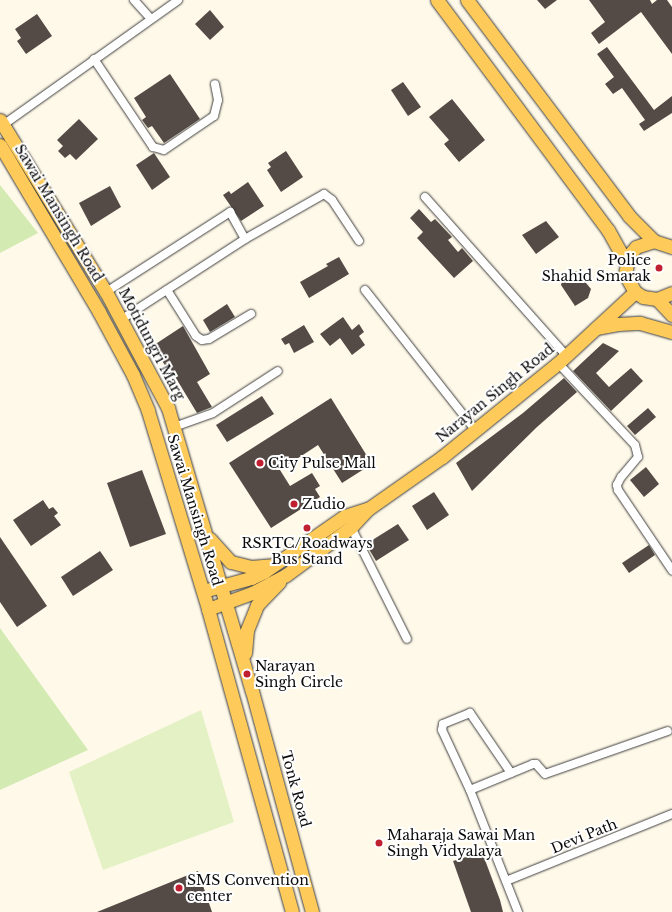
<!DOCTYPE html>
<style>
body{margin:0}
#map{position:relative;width:672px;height:912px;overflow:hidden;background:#fff9e9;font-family:"Libre Baskerville",serif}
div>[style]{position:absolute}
.green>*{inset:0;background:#d3eab2}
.pitch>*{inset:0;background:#e4f1c4}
.building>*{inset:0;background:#544b47}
.roads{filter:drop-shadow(0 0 1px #3e3e3e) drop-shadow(0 0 1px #3e3e3e)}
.street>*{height:8px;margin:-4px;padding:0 4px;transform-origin:4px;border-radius:4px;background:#fff}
.primary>*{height:13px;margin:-6.5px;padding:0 6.5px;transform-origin:6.5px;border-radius:6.5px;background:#fecb5a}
.dots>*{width:11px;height:11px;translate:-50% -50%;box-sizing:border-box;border:2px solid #fff;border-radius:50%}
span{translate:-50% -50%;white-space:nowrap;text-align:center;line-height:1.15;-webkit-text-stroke:4px #fff;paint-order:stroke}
.street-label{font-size:14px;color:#0b0b0b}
.poi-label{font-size:14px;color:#0b0b0b}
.right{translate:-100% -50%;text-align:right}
.left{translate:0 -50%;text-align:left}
</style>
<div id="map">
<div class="green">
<i style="clip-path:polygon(0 185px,38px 233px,0 253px)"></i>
<i style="clip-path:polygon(0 628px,88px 750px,0 790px)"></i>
</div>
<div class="pitch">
<i style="clip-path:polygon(201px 710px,234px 822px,103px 870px,69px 772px)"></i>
</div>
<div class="building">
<i style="clip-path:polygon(537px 0,557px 0,545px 9px)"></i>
<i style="clip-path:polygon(589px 0,650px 0,652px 4px,657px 0,667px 0,672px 7px,672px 54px,641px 12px,599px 44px,591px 33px,605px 22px)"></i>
<i style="clip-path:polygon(210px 10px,224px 27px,210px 40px,195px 24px)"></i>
<i style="clip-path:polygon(37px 14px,52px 36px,26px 54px,17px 41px,21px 38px,15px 29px)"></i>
<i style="clip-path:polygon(607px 47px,654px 110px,672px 96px,672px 113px,644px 131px,639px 124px,645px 120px,622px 88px,613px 94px,605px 84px,614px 77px,597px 54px)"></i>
<i style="clip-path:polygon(170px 74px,200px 119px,164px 143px,152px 126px,148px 128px,142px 120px,146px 117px,134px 98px)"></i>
<i style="clip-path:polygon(403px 82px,421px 107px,408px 116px,391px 90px)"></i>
<i style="clip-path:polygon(452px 99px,485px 140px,459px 162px,444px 144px,449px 140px,429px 117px)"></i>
<i style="clip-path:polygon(79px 119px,98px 139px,76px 160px,70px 154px,65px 158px,58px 151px,63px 146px,57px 140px)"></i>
<i style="clip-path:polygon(286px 151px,303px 177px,281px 192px,267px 170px,271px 167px,268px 163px)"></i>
<i style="clip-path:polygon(154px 153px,170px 177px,152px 190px,136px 165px)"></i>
<i style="clip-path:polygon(248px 182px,264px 206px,241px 221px,223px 195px,229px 191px,231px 194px)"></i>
<i style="clip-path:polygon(110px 186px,121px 207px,91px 226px,79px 203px)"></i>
<i style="clip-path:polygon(419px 209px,431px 222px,435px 219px,452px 237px,448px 240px,458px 252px,462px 248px,473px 261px,454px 278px,417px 238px,423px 232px,410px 218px)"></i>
<i style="clip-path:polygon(546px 221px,559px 237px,536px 254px,522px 235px)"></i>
<i style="clip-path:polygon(339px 257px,349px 274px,309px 298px,300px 282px,328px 266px,326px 264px)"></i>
<i style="clip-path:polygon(576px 271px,591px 289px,588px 298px,575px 306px,561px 285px,562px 281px)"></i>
<i style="clip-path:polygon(227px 304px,235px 317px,210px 332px,203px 320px)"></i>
<i style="clip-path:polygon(343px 317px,352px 330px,359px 324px,364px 332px,359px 336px,365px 345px,352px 355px,340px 338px,330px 346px,320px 334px)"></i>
<i style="clip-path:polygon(304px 325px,314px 342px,294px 353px,289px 343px,285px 345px,281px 339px)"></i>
<i style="clip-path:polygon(183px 326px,210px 374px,197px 382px,212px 407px,197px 413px,168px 365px,166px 367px,154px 348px,154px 345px)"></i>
<i style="clip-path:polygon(603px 343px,619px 351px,596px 373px,609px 387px,631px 368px,643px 381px,611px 411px,573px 371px)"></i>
<i style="clip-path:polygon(564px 378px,577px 392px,537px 427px,472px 491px,456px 463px,523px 413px)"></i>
<i style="clip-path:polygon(262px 396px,274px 414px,227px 442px,216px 425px)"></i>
<i style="clip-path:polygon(331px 398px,372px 464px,342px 483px,318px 445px,280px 470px,290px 486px,312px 473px,320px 486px,315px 489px,320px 497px,271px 528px,229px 463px)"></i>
<i style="clip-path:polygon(648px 408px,656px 417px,635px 435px,627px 426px)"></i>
<i style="clip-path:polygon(646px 467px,659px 484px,644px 497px,630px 480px)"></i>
<i style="clip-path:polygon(142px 470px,166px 534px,130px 547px,107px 483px)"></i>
<i style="clip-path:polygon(434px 492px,449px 515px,427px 530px,412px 506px)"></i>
<i style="clip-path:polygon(43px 500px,49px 509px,53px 507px,58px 513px,54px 516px,61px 525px,31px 546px,13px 520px)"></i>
<i style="clip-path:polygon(398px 524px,409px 540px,376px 561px,366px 544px)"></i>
<i style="clip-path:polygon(0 537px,47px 606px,17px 627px,0 602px)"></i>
<i style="clip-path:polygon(649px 545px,655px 555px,629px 573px,622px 563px)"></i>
<i style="clip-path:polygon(100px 551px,113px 570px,73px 596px,61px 577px)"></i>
<i style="clip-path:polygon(482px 852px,500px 900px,503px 912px,471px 912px,453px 861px)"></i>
<i style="clip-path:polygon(198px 871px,212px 912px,97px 912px)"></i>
</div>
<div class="roads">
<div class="street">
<i style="left:134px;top:0;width:25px;rotate:48deg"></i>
<i style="left:94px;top:59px;width:106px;rotate:56.2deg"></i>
<i style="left:153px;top:147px;width:11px;rotate:15deg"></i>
<i style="left:164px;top:150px;width:60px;rotate:-34.2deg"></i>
<i style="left:214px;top:116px;width:16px;rotate:-76deg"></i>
<i style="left:218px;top:100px;width:16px;rotate:-101deg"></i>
<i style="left:3px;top:125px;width:215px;rotate:-35.5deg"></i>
<i style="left:425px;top:197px;width:212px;rotate:48.3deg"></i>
<i style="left:167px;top:290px;width:54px;rotate:57.8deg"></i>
<i style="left:196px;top:336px;width:7px;rotate:34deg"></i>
<i style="left:202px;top:340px;width:7px;rotate:-8deg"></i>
<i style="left:209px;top:339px;width:49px;rotate:-30.8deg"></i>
<i style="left:365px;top:290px;width:178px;rotate:51.8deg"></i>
<i style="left:106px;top:292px;width:148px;rotate:-32.8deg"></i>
<i style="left:230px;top:212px;width:31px;rotate:61deg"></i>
<i style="left:122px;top:319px;width:147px;rotate:-33deg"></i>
<i style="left:245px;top:239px;width:91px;rotate:-29.7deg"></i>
<i style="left:324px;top:194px;width:10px;rotate:37deg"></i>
<i style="left:332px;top:200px;width:49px;rotate:56.6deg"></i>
<i style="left:558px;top:363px;width:112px;rotate:46.8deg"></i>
<i style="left:635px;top:445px;width:12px;rotate:76deg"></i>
<i style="left:638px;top:457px;width:26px;rotate:130deg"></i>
<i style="left:621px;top:477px;width:9px;rotate:117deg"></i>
<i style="left:617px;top:485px;width:5px;rotate:79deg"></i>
<i style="left:618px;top:490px;width:97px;rotate:56deg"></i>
<i style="left:174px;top:427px;width:41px;rotate:-19.7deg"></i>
<i style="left:213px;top:413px;width:77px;rotate:-32.9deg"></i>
<i style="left:351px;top:527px;width:125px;rotate:63.4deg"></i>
<i style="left:511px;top:773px;width:73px;rotate:-124.3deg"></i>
<i style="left:470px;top:713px;width:29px;rotate:158deg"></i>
<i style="left:443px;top:724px;width:6px;rotate:99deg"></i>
<i style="left:442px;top:730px;width:66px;rotate:65deg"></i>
<i style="left:470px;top:790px;width:131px;rotate:68.5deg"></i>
<i style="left:470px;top:790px;width:68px;rotate:-22.4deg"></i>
<i style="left:533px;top:764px;width:3px"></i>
<i style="left:536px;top:764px;width:13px;rotate:48deg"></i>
<i style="left:545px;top:774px;width:130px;rotate:-19.3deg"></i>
<i style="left:506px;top:881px;width:179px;rotate:-22deg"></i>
</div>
<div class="primary">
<i style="left:437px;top:0;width:287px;rotate:53.4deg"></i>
<i style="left:608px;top:230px;width:38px;rotate:61deg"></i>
<i style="left:467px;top:0;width:270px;rotate:53.1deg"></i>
<i style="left:629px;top:216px;width:35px;rotate:45deg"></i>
<i style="left:0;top:120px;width:202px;rotate:58.4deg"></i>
<i style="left:106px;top:292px;width:132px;rotate:61.9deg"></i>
<i style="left:168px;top:408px;width:295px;rotate:73.5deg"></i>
<i style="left:252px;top:691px;width:229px;rotate:74.8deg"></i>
<i style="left:0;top:145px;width:194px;rotate:59.3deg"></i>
<i style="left:99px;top:312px;width:72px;rotate:61.6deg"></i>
<i style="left:133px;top:375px;width:39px;rotate:67deg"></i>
<i style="left:148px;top:411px;width:207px;rotate:73.1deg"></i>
<i style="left:208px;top:609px;width:314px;rotate:74.5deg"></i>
<i style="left:672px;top:247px;width:19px;rotate:-162deg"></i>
<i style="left:654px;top:241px;width:19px;rotate:162deg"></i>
<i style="left:636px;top:247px;width:11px;rotate:131deg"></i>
<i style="left:629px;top:255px;width:19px;rotate:102deg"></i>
<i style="left:625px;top:274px;width:21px;rotate:61deg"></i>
<i style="left:635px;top:292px;width:9px;rotate:32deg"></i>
<i style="left:643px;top:297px;width:14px;rotate:8deg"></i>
<i style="left:657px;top:299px;width:16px;rotate:-22deg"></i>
<i style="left:657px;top:299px;width:22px;rotate:47deg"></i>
<i style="left:596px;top:328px;width:22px;rotate:-10deg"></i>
<i style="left:618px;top:324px;width:22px;rotate:-3deg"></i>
<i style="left:640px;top:323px;width:33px;rotate:16deg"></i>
<i style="left:210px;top:539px;width:31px;rotate:48deg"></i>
<i style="left:231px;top:562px;width:21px;rotate:14deg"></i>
<i style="left:251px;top:567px;width:21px;rotate:-5deg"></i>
<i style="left:203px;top:591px;width:50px;rotate:-15.2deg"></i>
<i style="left:251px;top:578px;width:14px;rotate:-25deg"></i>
<i style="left:264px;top:572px;width:98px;rotate:-34.7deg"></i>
<i style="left:345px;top:516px;width:23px;rotate:-18deg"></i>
<i style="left:208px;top:609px;width:47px;rotate:-20deg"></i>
<i style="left:252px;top:593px;width:38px;rotate:-28deg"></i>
<i style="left:286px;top:575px;width:81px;rotate:-36.4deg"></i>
<i style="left:351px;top:527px;width:25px;rotate:-47deg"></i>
<i style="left:368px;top:509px;width:90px;rotate:-35.1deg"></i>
<i style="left:442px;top:457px;width:149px;rotate:-39deg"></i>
<i style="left:558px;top:363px;width:105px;rotate:-42.7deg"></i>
<i style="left:245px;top:653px;width:23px;rotate:-85deg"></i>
<i style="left:247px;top:630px;width:27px;rotate:-68deg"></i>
<i style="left:257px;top:605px;width:32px;rotate:-46deg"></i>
</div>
</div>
<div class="dots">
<i style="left:659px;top:268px;background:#bf1f31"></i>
<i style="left:260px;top:463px;background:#bf1f31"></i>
<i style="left:294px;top:504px;background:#bf1f31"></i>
<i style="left:307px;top:528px;background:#bf1f31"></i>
<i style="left:247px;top:674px;background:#bf1f31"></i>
<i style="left:379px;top:843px;background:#bf1f31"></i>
<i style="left:179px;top:888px;background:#bf1f31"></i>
</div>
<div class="street-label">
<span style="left:59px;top:213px;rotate:59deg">Sawai Mansingh Road</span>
<span style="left:152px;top:344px;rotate:62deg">Motidungri Marg</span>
<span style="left:495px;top:393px;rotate:-39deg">Narayan Singh Road</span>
<span style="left:195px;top:510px;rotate:73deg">Sawai Mansingh Road</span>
<span style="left:296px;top:789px;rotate:75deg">Tonk Road</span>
<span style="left:584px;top:836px;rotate:-22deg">Devi Path</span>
</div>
<div class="poi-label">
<span class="right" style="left:651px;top:268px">Police<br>Shahid Smarak</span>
<span class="left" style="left:268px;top:463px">City Pulse Mall</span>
<span class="left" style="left:302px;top:504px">Zudio</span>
<span style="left:307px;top:551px">RSRTC/Roadways<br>Bus Stand</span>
<span class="left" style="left:255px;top:674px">Narayan<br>Singh Circle</span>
<span class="left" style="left:387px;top:843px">Maharaja Sawai Man<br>Singh Vidyalaya</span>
<span class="left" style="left:187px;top:888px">SMS Convention<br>center</span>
</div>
</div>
